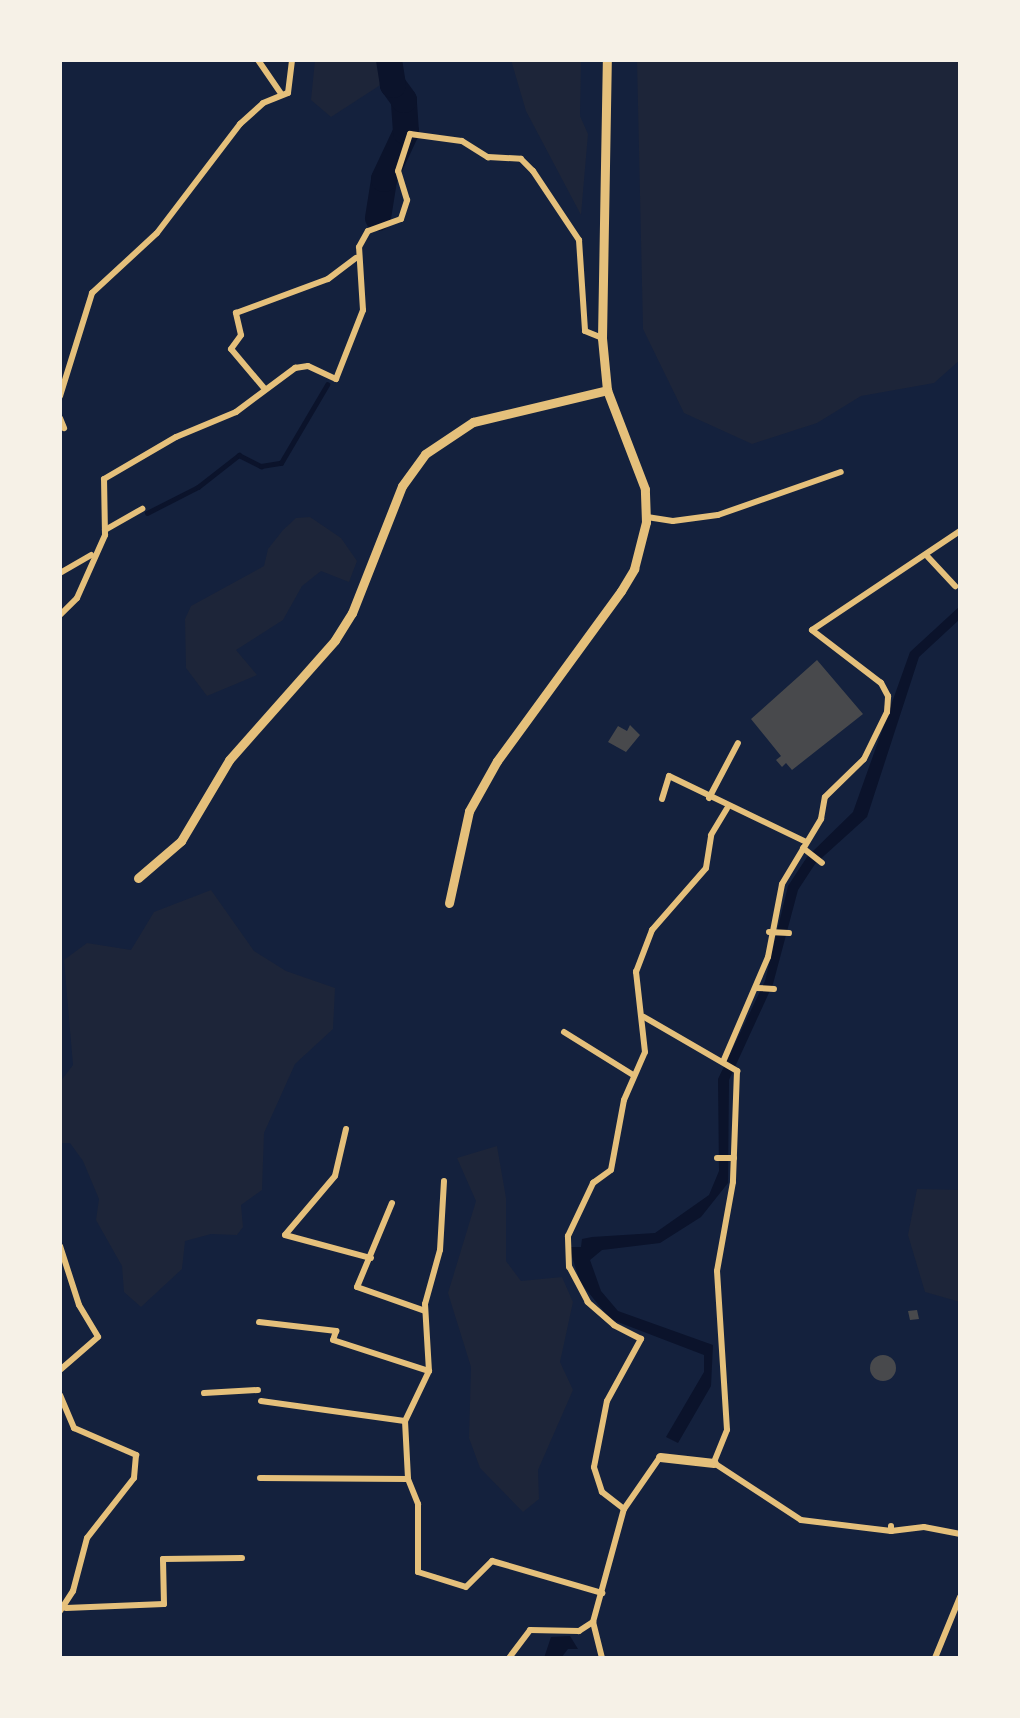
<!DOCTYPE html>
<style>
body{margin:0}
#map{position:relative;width:1020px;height:1718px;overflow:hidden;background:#14213d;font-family:Arial,sans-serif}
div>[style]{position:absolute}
.green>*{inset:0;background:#1d2539}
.water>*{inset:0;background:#0b132b}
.stream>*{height:4.5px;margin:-2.25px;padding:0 2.25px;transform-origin:2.25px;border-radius:2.25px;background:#0b132b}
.river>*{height:26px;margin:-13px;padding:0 13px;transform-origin:13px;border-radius:13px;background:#0b132b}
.building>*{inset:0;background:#48494c}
.round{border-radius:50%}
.minor>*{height:6px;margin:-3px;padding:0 3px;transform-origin:3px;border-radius:3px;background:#e5c07b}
.tertiary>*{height:9px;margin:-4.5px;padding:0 4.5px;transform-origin:4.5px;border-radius:4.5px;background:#e5c07b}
span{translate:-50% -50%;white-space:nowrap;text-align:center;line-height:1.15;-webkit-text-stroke:5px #f6f1e7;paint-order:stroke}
.frame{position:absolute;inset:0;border:62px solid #f6f1e7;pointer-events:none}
</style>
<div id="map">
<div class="green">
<i style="clip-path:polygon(315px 60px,381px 60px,385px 82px,331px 117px,311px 100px)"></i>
<i style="clip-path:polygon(511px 60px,581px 60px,580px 116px,588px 134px,581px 215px,526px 111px)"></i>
<i style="clip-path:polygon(637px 60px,960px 60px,960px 360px,934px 383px,861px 396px,817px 423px,752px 444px,684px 413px,643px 329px)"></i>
<i style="clip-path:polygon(310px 517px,341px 538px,357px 561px,349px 582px,321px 571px,302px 586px,283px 620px,236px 650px,257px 675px,207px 696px,186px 668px,185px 619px,191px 606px,264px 566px,268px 549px,283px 530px,296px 518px)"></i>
<i style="clip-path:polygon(211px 890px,254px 951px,286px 971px,335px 988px,333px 1029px,295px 1064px,264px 1133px,262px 1190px,241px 1205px,243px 1227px,237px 1235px,211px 1234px,185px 1241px,182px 1269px,141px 1307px,124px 1292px,122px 1266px,96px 1220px,99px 1199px,83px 1161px,70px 1143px,60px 1143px,60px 1082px,73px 1065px,64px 960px,87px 943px,131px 950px,154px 912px)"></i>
<i style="clip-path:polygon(497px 1146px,506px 1198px,506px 1261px,521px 1281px,562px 1277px,573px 1302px,560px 1362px,573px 1390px,538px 1470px,539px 1499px,523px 1512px,480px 1468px,469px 1438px,471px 1367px,448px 1293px,476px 1201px,457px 1158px)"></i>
<i style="clip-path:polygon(917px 1189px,960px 1190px,960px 1302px,925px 1292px,908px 1235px)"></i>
</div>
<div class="water">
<i style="clip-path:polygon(960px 606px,960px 619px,919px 657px,867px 817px,815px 864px,798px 890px,773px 984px,729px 1080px,728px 1183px,701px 1217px,660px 1243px,602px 1250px,590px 1260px,601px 1291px,618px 1311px,713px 1345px,711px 1386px,678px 1443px,666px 1437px,704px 1372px,704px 1355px,610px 1319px,580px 1282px,569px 1247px,581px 1247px,582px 1239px,592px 1237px,655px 1233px,709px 1195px,719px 1171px,718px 1079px,765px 981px,788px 886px,807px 857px,853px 812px,910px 652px)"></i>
<i style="clip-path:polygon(570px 1636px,578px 1649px,568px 1649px,561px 1658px,544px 1658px,551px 1637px)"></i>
</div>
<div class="stream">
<i style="left:147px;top:513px;width:57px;rotate:-27deg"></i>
<i style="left:198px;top:487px;width:52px;rotate:-38deg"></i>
<i style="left:239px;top:455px;width:25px;rotate:27deg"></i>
<i style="left:261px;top:466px;width:20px;rotate:-9deg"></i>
<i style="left:281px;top:463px;width:91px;rotate:-59.5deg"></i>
</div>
<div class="river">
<i style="left:378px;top:218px;width:39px;rotate:-81deg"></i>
<i style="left:384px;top:179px;width:52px;rotate:-64.9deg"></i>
<i style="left:406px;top:132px;width:32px;rotate:-94deg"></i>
<i style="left:404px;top:100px;width:19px;rotate:-126deg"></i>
<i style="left:393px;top:85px;width:25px;rotate:-99deg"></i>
</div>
<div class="building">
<i style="clip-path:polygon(817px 660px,863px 714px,792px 770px,786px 763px,782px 767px,776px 760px,781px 756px,751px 719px)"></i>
<i style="clip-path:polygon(630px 725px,640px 735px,626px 752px,608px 742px,618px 726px,627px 731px)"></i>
<i style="clip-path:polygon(917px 1310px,919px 1319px,910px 1320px,908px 1311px)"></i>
<i class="round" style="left:870px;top:1355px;width:26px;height:26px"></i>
</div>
<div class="minor">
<i style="left:258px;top:60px;width:42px;rotate:55.6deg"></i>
<i style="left:264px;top:388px;width:51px;rotate:-130.2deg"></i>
<i style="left:231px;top:349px;width:17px;rotate:-54deg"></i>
<i style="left:241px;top:335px;width:23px;rotate:-103deg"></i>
<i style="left:236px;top:313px;width:98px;rotate:-20.3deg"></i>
<i style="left:328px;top:279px;width:35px;rotate:-37deg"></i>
<i style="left:60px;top:396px;width:108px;rotate:-72.7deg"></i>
<i style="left:92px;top:293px;width:88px;rotate:-42.7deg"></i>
<i style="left:157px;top:233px;width:137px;rotate:-52.7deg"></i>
<i style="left:240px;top:124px;width:31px;rotate:-42deg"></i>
<i style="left:263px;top:103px;width:27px;rotate:-22deg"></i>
<i style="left:288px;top:93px;width:33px;rotate:-83deg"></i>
<i style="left:60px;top:418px;width:11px;rotate:68deg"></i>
<i style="left:647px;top:517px;width:26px;rotate:9deg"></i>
<i style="left:673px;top:521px;width:45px;rotate:-7.6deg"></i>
<i style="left:718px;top:515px;width:130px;rotate:-19.3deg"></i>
<i style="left:105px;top:530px;width:43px;rotate:-29.6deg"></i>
<i style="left:928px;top:557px;width:40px;rotate:47deg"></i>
<i style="left:60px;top:573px;width:36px;rotate:-30deg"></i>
<i style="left:60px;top:615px;width:24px;rotate:-45deg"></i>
<i style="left:77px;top:598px;width:69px;rotate:-66deg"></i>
<i style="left:105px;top:535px;width:56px;rotate:-91deg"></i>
<i style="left:104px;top:479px;width:83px;rotate:-30.3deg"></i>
<i style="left:176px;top:437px;width:65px;rotate:-22.6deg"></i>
<i style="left:236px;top:412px;width:74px;rotate:-36.7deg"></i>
<i style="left:295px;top:368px;width:13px;rotate:-9deg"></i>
<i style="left:308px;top:366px;width:31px;rotate:25deg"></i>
<i style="left:336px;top:379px;width:74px;rotate:-68.6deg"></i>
<i style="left:363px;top:310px;width:63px;rotate:-93.6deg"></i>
<i style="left:359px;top:247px;width:18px;rotate:-61deg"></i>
<i style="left:368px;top:231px;width:35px;rotate:-20deg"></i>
<i style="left:401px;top:219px;width:20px;rotate:-72deg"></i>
<i style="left:407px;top:200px;width:30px;rotate:-107deg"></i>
<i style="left:398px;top:171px;width:39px;rotate:-72deg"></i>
<i style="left:410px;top:134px;width:52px;rotate:7.7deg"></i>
<i style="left:462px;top:141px;width:31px;rotate:32deg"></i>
<i style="left:488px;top:157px;width:33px;rotate:3deg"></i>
<i style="left:521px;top:159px;width:17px;rotate:45deg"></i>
<i style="left:533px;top:171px;width:83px;rotate:56.3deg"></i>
<i style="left:579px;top:240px;width:91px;rotate:86.2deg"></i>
<i style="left:585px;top:331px;width:18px;rotate:22deg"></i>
<i style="left:709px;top:798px;width:62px;rotate:-62.2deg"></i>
<i style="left:662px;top:799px;width:24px;rotate:-73deg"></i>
<i style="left:669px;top:776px;width:152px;rotate:25.7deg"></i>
<i style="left:803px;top:848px;width:24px;rotate:38deg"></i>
<i style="left:769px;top:932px;width:20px;rotate:3deg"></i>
<i style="left:757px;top:988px;width:17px;rotate:3deg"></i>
<i style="left:644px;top:1017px;width:108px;rotate:30.1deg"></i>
<i style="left:737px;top:1071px;width:111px;rotate:92.1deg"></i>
<i style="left:733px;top:1182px;width:90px;rotate:100.2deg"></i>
<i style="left:717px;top:1271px;width:159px;rotate:86.4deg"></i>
<i style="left:727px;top:1430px;width:35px;rotate:112deg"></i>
<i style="left:714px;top:1463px;width:104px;rotate:33.2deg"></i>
<i style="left:801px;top:1520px;width:91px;rotate:7deg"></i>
<i style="left:564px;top:1032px;width:81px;rotate:31.9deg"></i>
<i style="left:723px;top:1062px;width:114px;rotate:-66.8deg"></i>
<i style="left:768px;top:957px;width:74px;rotate:-79.1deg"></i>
<i style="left:782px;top:884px;width:76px;rotate:-59deg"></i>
<i style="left:821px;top:819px;width:22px;rotate:-80deg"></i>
<i style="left:825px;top:797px;width:54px;rotate:-44.3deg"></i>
<i style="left:864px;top:759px;width:52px;rotate:-63.9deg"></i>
<i style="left:887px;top:712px;width:16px;rotate:-86deg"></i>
<i style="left:888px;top:696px;width:15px;rotate:-118deg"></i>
<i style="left:881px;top:683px;width:87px;rotate:-142.5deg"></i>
<i style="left:812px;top:630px;width:178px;rotate:-33.8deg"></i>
<i style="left:346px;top:1129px;width:48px;rotate:103.2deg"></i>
<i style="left:335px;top:1176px;width:77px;rotate:130.3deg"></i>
<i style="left:285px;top:1235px;width:89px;rotate:15deg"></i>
<i style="left:717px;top:1158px;width:17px"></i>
<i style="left:444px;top:1181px;width:69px;rotate:93.3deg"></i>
<i style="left:440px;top:1250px;width:56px;rotate:105.5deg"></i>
<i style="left:425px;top:1304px;width:67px;rotate:86.6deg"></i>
<i style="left:429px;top:1371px;width:55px;rotate:115.6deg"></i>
<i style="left:405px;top:1421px;width:58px;rotate:87deg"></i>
<i style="left:408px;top:1479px;width:27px;rotate:68deg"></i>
<i style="left:418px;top:1504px;width:68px;rotate:90deg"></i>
<i style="left:418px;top:1572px;width:50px;rotate:17.4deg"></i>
<i style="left:466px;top:1587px;width:37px;rotate:-45deg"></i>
<i style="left:492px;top:1561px;width:115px;rotate:16.2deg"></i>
<i style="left:392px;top:1203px;width:91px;rotate:112.6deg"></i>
<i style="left:357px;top:1287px;width:72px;rotate:19.4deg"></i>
<i style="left:60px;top:1246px;width:62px;rotate:72.1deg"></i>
<i style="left:79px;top:1305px;width:37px;rotate:59deg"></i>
<i style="left:98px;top:1337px;width:50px;rotate:139deg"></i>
<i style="left:259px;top:1322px;width:78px;rotate:6.7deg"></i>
<i style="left:336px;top:1331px;width:9px;rotate:108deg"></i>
<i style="left:333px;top:1340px;width:101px;rotate:17.9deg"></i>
<i style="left:204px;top:1393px;width:54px;rotate:-3.2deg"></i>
<i style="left:60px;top:1395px;width:36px;rotate:67deg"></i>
<i style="left:74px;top:1428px;width:68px;rotate:23.5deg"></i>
<i style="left:136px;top:1455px;width:23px;rotate:95deg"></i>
<i style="left:134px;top:1478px;width:76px;rotate:128.1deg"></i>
<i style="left:87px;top:1538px;width:55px;rotate:104.8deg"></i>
<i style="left:73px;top:1591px;width:24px;rotate:123deg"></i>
<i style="left:261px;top:1401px;width:145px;rotate:7.9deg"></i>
<i style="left:260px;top:1478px;width:148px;rotate:0.4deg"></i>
<i style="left:624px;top:1509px;width:28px;rotate:-142deg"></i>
<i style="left:602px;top:1492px;width:26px;rotate:-108deg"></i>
<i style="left:594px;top:1467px;width:67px;rotate:-78.9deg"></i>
<i style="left:607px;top:1401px;width:71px;rotate:-61.3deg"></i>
<i style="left:641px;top:1339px;width:30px;rotate:-153deg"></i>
<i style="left:614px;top:1325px;width:35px;rotate:-139deg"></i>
<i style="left:588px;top:1302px;width:40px;rotate:-118deg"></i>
<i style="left:569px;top:1267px;width:31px;rotate:-92deg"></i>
<i style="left:568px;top:1236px;width:59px;rotate:-64.7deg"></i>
<i style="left:593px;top:1183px;width:22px;rotate:-36deg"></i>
<i style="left:611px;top:1170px;width:71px;rotate:-79.5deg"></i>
<i style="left:624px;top:1100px;width:52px;rotate:-66.4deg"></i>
<i style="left:645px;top:1052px;width:81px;rotate:-96.4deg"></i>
<i style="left:636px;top:972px;width:45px;rotate:-69.1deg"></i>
<i style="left:652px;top:930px;width:82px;rotate:-48.9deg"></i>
<i style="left:706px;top:868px;width:33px;rotate:-81deg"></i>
<i style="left:711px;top:835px;width:31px;rotate:-59deg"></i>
<i style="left:891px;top:1526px;width:5px;rotate:90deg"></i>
<i style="left:891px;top:1531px;width:33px;rotate:-7deg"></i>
<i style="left:924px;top:1527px;width:37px;rotate:11deg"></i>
<i style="left:66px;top:1608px;width:98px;rotate:-2.3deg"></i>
<i style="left:164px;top:1604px;width:45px;rotate:-91.3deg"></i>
<i style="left:163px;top:1559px;width:79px;rotate:-0.7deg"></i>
<i style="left:509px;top:1658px;width:35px;rotate:-53deg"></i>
<i style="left:530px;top:1630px;width:49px;rotate:1.2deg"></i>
<i style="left:579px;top:1631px;width:17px;rotate:-33deg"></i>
<i style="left:602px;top:1658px;width:37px;rotate:-104deg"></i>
<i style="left:593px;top:1622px;width:117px;rotate:-74.7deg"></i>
<i style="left:624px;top:1509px;width:63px;rotate:-55.3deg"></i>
<i style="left:935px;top:1658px;width:66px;rotate:-67.7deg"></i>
</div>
<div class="tertiary">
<i style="left:138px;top:878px;width:57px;rotate:-40.7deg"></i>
<i style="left:181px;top:841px;width:94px;rotate:-59.3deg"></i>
<i style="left:229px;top:760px;width:160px;rotate:-48.5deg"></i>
<i style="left:335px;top:640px;width:32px;rotate:-58deg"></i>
<i style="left:352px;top:613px;width:136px;rotate:-68.5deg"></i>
<i style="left:402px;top:486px;width:39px;rotate:-54deg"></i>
<i style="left:425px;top:454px;width:58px;rotate:-33.7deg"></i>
<i style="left:473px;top:422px;width:138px;rotate:-13.4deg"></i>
<i style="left:449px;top:903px;width:94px;rotate:-77.7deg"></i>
<i style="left:469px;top:811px;width:57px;rotate:-60.8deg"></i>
<i style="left:497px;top:761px;width:210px;rotate:-53.9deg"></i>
<i style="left:621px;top:591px;width:26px;rotate:-59deg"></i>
<i style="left:634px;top:569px;width:49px;rotate:-75.7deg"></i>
<i style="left:646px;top:522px;width:33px;rotate:-92deg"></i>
<i style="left:645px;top:489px;width:106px;rotate:-111deg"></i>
<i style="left:607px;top:390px;width:52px;rotate:-95.5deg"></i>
<i style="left:602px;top:338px;width:278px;rotate:-89deg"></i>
<i style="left:660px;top:1457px;width:54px;rotate:6.3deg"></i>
</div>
<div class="frame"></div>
</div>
